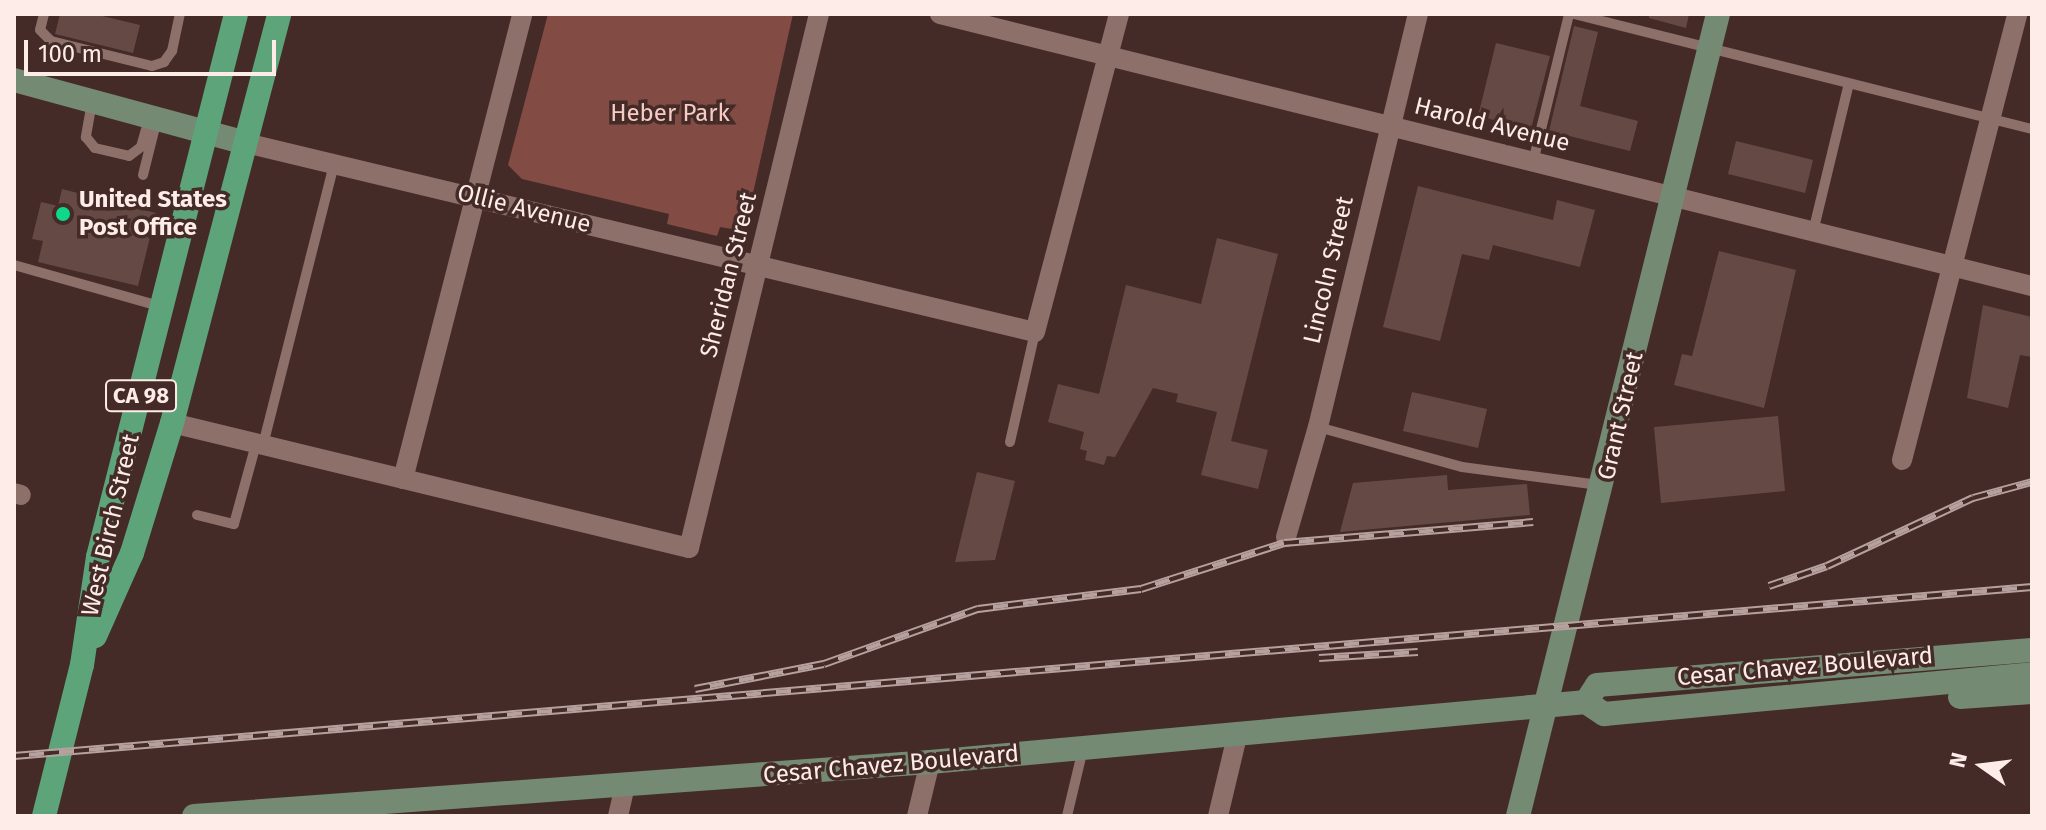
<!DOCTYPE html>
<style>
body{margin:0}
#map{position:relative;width:2046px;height:830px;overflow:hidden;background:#442b27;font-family:"Fira Sans",sans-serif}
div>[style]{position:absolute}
.green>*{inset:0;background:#824b43}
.building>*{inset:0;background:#654945}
.lane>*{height:10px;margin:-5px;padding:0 5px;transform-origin:5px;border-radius:5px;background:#8e706b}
.street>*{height:20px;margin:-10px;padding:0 10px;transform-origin:10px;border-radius:10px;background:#8e706b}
.secondary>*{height:24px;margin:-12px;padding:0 12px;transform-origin:12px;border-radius:12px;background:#758a73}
.primary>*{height:24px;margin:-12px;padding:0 12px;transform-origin:12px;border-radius:12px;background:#5da47b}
.rail>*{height:8px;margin-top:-4px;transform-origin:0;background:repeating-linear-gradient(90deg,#442b27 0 15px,#b6a19e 0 30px);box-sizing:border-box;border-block:2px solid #b6a19e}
.dots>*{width:22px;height:22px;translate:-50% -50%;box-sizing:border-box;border:4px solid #442b27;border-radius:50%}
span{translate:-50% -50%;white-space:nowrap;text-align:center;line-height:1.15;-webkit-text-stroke:7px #442b27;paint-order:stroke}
.shield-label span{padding:2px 6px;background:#442b27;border:2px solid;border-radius:6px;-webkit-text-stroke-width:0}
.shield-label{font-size:22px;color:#feece9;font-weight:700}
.park-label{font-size:24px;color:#f7cbc4}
.street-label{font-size:24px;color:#feece9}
.poi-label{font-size:24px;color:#feece9;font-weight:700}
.left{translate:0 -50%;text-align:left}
.frame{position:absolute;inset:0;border:16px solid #feece9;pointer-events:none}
.north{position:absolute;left:1942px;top:726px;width:80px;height:80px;-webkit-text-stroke:6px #442b27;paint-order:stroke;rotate:284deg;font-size:22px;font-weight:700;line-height:32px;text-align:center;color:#feece9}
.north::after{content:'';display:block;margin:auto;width:28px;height:36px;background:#feece9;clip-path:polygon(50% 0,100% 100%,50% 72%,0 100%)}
.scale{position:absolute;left:24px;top:40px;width:252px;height:36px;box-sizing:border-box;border:4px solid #feece9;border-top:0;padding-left:10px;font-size:24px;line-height:28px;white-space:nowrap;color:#feece9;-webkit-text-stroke:6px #442b27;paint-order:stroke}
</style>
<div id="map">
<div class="green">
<i style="clip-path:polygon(548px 14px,793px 14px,747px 220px,732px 229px,720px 227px,717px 236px,667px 224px,669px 214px,522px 179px,508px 165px)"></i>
</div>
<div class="building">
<i style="clip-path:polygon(60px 14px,94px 14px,140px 25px,133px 53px,55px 34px)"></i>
<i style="clip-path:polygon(1649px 14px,1689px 14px,1686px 28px,1649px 18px)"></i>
<i style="clip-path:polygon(1574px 26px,1598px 32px,1580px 106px,1638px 121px,1630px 151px,1549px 131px)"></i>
<i style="clip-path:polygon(1496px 43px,1550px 56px,1531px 129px,1478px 116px)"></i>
<i style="clip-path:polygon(1736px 141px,1813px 160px,1805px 193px,1728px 174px)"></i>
<i style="clip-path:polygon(1418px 186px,1553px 220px,1557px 200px,1595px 210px,1580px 267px,1493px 245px,1489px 260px,1462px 254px,1440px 341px,1383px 327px)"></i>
<i style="clip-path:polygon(62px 189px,156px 213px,138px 286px,38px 262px,43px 241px,32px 239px,41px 202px,58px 206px)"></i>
<i style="clip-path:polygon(1217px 238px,1278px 254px,1231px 441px,1268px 450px,1258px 489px,1201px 475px,1217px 412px,1176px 402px,1178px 394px,1153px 388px,1115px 457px,1107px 456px,1104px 465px,1085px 460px,1087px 451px,1080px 449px,1084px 432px,1048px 422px,1058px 384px,1099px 394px,1126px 285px,1201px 304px)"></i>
<i style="clip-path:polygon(1719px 251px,1796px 270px,1764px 408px,1674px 385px,1682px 354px,1692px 356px)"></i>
<i style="clip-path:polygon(1983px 305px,2032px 317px,2032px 357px,2020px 355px,2008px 408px,1967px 398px)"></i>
<i style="clip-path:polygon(1412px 392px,1487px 409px,1478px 448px,1403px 431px)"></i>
<i style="clip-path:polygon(1778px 416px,1785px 491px,1661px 503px,1654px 427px)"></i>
<i style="clip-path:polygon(977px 472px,1015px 481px,995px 560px,955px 562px)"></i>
<i style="clip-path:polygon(1447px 475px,1448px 490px,1527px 484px,1530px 515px,1340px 532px,1353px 483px)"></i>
</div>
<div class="lane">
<i style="left:44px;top:14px;width:16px;rotate:104deg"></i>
<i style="left:40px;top:30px;width:16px;rotate:45deg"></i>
<i style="left:51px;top:41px;width:104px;rotate:13.9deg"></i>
<i style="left:152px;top:66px;width:13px;rotate:-18deg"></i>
<i style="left:164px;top:62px;width:14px;rotate:-54deg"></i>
<i style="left:172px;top:51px;width:38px;rotate:-78deg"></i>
<i style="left:1574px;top:14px;width:472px;rotate:14.1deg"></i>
<i style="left:92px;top:102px;width:36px;rotate:100deg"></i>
<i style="left:86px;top:137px;width:14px;rotate:51deg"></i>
<i style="left:95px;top:148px;width:35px;rotate:13deg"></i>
<i style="left:129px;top:156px;width:15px;rotate:-37deg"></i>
<i style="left:141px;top:147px;width:32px;rotate:-74deg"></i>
<i style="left:1533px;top:162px;width:152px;rotate:-76.3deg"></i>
<i style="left:143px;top:175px;width:58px;rotate:-76deg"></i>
<i style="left:1813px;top:232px;width:153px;rotate:-76.4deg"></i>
<i style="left:14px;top:265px;width:154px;rotate:15.8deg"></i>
<i style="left:1318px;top:427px;width:149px;rotate:15.5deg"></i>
<i style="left:1462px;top:467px;width:138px;rotate:7.5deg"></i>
<i style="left:1010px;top:442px;width:113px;rotate:-77.2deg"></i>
<i style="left:263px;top:445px;width:290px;rotate:-75.8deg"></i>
<i style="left:197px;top:515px;width:38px;rotate:14deg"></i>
<i style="left:234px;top:524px;width:83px;rotate:-74.6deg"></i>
<i style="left:1067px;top:816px;width:69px;rotate:-76.6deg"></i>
</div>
<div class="street">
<i style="left:940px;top:14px;width:1125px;rotate:13.99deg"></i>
<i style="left:246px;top:143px;width:811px;rotate:13.47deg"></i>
<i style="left:1035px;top:332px;width:329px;rotate:-75.2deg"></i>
<i style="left:172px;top:423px;width:532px;rotate:13.59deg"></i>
<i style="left:689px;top:548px;width:550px;rotate:-76.32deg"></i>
<i style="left:1902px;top:460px;width:461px;rotate:-75.5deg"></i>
<i style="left:403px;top:479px;width:480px;rotate:-75.6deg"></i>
<i style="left:14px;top:493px;width:7px;rotate:16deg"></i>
<i style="left:1286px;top:537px;width:115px;rotate:-73.8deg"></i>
<i style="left:1318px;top:427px;width:425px;rotate:-76.4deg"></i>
<i style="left:618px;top:816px;width:31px;rotate:-77deg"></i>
<i style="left:917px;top:816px;width:56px;rotate:-76.5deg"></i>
<i style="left:1218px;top:816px;width:82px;rotate:-76.6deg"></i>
</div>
<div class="secondary">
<i style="left:14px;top:80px;width:240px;rotate:15.2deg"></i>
<i style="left:1960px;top:697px;width:72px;rotate:-4deg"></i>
<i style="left:1586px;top:702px;width:20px;rotate:-57deg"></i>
<i style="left:1597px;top:685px;width:436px;rotate:-4.6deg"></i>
<i style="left:194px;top:816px;width:738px;rotate:-4.2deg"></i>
<i style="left:930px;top:762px;width:659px;rotate:-5.23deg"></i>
<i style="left:1586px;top:702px;width:22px;rotate:34deg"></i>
<i style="left:1604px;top:714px;width:430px;rotate:-5.3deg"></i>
<i style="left:1518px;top:816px;width:827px;rotate:-76deg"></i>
</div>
<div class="primary">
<i style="left:95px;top:636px;width:91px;rotate:-66deg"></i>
<i style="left:132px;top:553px;width:136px;rotate:-72.9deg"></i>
<i style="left:172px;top:423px;width:423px;rotate:-75.3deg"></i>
<i style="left:44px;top:816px;width:156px;rotate:-75.9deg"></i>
<i style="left:82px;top:665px;width:109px;rotate:-81.6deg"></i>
<i style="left:98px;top:557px;width:560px;rotate:-75.74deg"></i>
</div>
<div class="rail">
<i style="left:1769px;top:586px;width:61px;rotate:-19deg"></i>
<i style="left:1827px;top:566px;width:161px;rotate:-25deg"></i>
<i style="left:1973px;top:498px;width:61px;rotate:-15.2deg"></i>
<i style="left:1319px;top:658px;width:99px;rotate:-3.5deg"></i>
<i style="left:695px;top:689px;width:131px;rotate:-11deg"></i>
<i style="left:824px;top:664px;width:164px;rotate:-19.7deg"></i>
<i style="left:978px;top:609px;width:164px;rotate:-7deg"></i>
<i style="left:1141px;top:589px;width:150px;rotate:-17.8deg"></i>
<i style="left:1284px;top:543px;width:250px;rotate:-4.8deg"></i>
<i style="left:14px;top:756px;width:2025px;rotate:-4.79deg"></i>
</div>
<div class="dots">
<i style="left:63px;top:214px;background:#0ed98a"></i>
</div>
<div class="shield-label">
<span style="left:141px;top:396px">CA 98</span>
</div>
<div class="park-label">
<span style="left:670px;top:114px">Heber Park</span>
</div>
<div class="street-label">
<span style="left:1492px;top:125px;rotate:14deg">Harold Avenue</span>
<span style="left:524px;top:209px;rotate:14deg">Ollie Avenue</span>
<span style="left:1329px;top:270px;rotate:-77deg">Lincoln Street</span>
<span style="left:729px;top:275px;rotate:-76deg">Sheridan Street</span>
<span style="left:1621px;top:416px;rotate:-77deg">Grant Street</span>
<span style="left:111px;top:525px;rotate:-77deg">West Birch Street</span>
<span style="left:1805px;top:667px;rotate:-5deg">Cesar Chavez Boulevard</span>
<span style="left:891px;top:765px;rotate:-5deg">Cesar Chavez Boulevard</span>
</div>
<div class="poi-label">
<span class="left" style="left:79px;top:214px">United States<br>Post Office</span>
</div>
<div class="frame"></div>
<div class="north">N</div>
<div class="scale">100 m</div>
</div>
